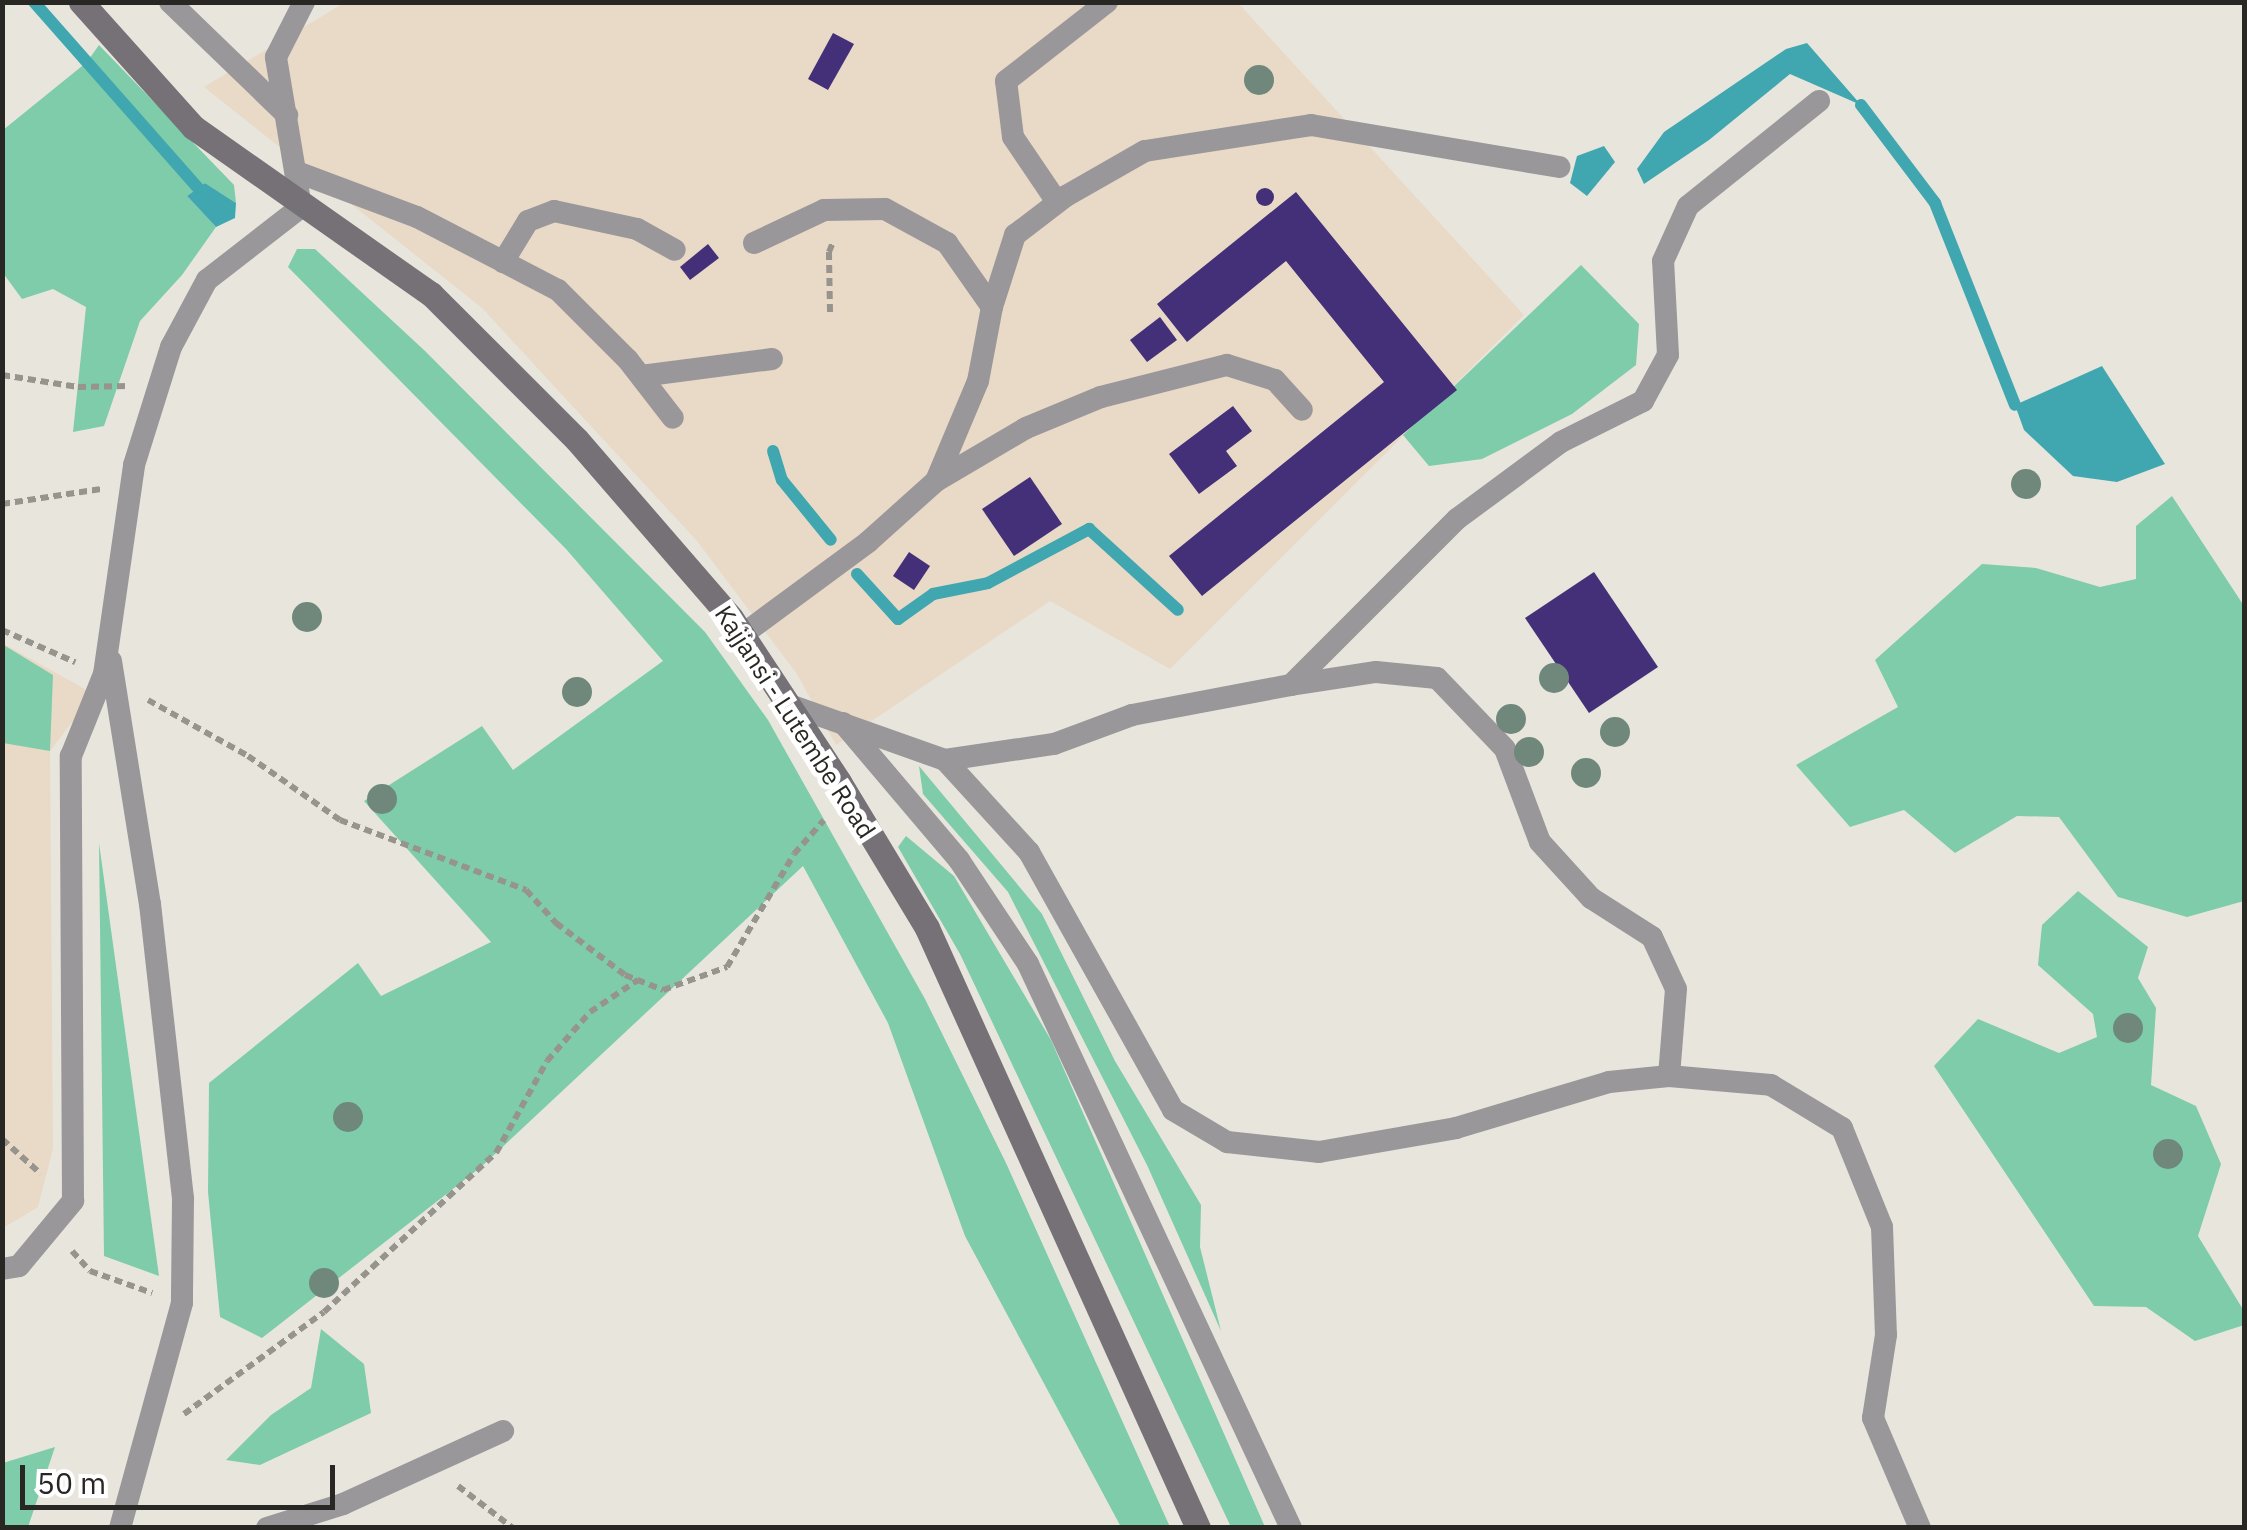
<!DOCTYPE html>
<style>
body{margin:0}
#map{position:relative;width:2247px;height:1530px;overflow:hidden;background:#e8e6dc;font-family:"IBM Plex Sans",sans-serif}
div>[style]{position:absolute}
.industrial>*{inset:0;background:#e9d9c7}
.green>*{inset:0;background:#7eccaa}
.water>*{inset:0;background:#40a7b0}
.stream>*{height:12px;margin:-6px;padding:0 6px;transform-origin:6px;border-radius:6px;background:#40a7b0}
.building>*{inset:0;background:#443078}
.round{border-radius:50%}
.path>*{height:6px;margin-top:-3px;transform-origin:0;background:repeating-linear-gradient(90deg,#96948d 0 8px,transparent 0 13px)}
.lane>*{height:22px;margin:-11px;padding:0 11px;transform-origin:11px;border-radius:11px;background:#9a979b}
.secondary>*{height:25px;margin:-12.5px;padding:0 12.5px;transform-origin:12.5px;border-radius:12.5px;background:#757177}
.trees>*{width:30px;height:30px;margin:-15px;border-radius:50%;background:#6f887b}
span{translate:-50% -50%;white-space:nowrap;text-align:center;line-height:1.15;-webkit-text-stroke:10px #fff;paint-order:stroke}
.street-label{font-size:25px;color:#282724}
.frame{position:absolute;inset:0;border:5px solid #282724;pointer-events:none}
.scale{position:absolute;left:20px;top:1465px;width:315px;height:45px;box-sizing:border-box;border:5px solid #282724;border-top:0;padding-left:12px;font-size:30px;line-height:35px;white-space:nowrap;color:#282724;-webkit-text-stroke:8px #fff;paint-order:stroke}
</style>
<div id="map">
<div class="industrial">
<i style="clip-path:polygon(344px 3px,1238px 3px,1524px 315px,1170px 669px,1050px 601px,836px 745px,797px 674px,697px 541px,482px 308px,204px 87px)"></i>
<i style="clip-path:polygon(2px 643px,94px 694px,50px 751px,53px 1149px,38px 1207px,3px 1228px)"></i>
</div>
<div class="green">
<i style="clip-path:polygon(99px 45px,234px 185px,236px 203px,205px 183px,187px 196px,216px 227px,182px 275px,140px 321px,104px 426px,73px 432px,86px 307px,53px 289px,22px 299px,3px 273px,3px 130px,87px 62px)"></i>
<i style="clip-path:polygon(297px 249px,315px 249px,425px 351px,705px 632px,768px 720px,925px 999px,1006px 1163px,1170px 1527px,1121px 1527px,965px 1236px,888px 1023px,803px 866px,481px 1167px,262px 1338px,220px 1317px,208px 1192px,209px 1083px,358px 963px,381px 996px,491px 942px,364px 801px,482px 726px,513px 770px,663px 661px,566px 549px,288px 267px)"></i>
<i style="clip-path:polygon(1581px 265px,1639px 324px,1636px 365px,1572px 414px,1482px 459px,1429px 466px,1403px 435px)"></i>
<i style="clip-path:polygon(2172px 496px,2244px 606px,2244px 901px,2187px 917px,2118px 897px,2059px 817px,2017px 816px,1955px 853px,1904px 810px,1850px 827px,1796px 765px,1898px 707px,1875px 660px,1982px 564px,2036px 568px,2100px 587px,2136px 579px,2136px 526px)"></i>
<i style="clip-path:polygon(2px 644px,53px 675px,50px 751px,3px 743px)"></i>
<i style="clip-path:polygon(919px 766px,1042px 914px,1115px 1061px,1201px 1205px,1200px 1247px,1221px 1331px,1147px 1165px,1008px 892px,923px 794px)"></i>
<i style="clip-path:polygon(906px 836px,954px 876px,1051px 1040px,1265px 1527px,1231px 1527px,960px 954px,898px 847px)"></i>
<i style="clip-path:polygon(99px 843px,159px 1276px,104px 1256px)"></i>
<i style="clip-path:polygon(2078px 891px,2148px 947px,2138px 978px,2156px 1008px,2151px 1085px,2196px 1106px,2221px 1164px,2198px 1236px,2244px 1311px,2244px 1325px,2195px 1341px,2146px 1307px,2094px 1306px,1934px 1066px,1978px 1019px,2059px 1053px,2097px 1037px,2093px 1014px,2038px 965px,2042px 925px)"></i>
<i style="clip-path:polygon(321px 1329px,364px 1364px,371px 1413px,260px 1465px,226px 1460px,271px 1415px,311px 1388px)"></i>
<i style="clip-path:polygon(55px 1447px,28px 1527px,3px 1527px,3px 1463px)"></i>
</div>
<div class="water">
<i style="clip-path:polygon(1807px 43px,1861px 105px,1790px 74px,1709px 140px,1644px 184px,1637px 169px,1664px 132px,1786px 49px)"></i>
<i style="clip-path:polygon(1604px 146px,1615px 162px,1587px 196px,1570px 183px,1577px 156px)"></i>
<i style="clip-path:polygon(205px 183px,236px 203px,235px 218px,216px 227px,187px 196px)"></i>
<i style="clip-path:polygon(2102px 366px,2165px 464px,2117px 482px,2073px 476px,2024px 430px,2015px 405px)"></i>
</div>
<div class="stream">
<i style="left:34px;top:2px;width:251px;rotate:48.6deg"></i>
<i style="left:1861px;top:105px;width:123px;rotate:52.9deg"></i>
<i style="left:1935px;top:203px;width:217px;rotate:68.4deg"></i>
<i style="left:773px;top:451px;width:30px;rotate:73deg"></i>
<i style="left:782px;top:480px;width:77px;rotate:50.8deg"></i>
<i style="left:857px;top:574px;width:61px;rotate:47.7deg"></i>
<i style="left:898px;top:619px;width:43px;rotate:-35.5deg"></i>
<i style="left:933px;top:594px;width:56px;rotate:-11.3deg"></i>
<i style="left:988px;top:583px;width:115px;rotate:-28.1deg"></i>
<i style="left:1089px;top:529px;width:120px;rotate:42.3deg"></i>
</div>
<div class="building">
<i style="clip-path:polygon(833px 33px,854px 44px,828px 90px,808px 79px)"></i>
<i class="round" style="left:1256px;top:188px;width:18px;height:18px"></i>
<i style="clip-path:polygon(1296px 192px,1457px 390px,1202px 596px,1169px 556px,1384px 382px,1286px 261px,1187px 342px,1157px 304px)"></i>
<i style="clip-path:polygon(708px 244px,719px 258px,690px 280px,680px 267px)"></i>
<i style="clip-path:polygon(1160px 317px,1177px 340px,1147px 362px,1130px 340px)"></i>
<i style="clip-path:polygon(1233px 406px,1252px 431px,1226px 451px,1237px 466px,1199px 494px,1169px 454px)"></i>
<i style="clip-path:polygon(1030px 477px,1062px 524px,1014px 556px,982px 509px)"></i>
<i style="clip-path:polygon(909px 552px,930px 566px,914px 590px,893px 576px)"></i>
<i style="clip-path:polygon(1594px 572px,1658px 667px,1589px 713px,1525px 618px)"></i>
</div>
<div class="path">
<i style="left:830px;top:312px;width:60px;rotate:-91deg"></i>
<i style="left:829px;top:252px;width:11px;rotate:-68deg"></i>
<i style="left:2px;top:375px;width:77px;rotate:9deg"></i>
<i style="left:78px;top:387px;width:50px;rotate:-1.1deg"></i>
<i style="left:2px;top:504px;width:100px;rotate:-8.6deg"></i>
<i style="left:2px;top:630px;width:80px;rotate:23.7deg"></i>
<i style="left:148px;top:700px;width:115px;rotate:29.2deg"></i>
<i style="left:248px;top:756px;width:112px;rotate:34.8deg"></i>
<i style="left:340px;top:820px;width:199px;rotate:20.6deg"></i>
<i style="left:526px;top:890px;width:45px;rotate:47.7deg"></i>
<i style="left:556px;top:923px;width:86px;rotate:37deg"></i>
<i style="left:625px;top:975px;width:41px;rotate:21.5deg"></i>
<i style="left:663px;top:990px;width:68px;rotate:-19.8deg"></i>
<i style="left:727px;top:967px;width:131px;rotate:-59.3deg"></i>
<i style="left:794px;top:854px;width:45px;rotate:-48.6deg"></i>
<i style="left:2px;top:1139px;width:52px;rotate:41.9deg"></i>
<i style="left:72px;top:1251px;width:27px;rotate:48deg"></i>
<i style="left:90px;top:1271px;width:66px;rotate:19.5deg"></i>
<i style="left:184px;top:1414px;width:173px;rotate:-36.1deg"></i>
<i style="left:324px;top:1312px;width:234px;rotate:-42.8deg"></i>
<i style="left:496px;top:1153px;width:105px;rotate:-61deg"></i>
<i style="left:547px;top:1061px;width:65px;rotate:-48.7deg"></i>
<i style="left:590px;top:1012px;width:58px;rotate:-33.7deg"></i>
<i style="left:458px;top:1486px;width:69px;rotate:37.4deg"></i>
</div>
<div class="lane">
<i style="left:170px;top:2px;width:163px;rotate:44deg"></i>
<i style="left:297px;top:172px;width:128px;rotate:20.6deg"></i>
<i style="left:417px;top:217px;width:159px;rotate:27.4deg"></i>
<i style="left:558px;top:290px;width:99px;rotate:45deg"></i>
<i style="left:628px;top:360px;width:73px;rotate:52.2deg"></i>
<i style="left:1057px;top:202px;width:78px;rotate:-124.1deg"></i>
<i style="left:1013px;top:137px;width:56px;rotate:-97.1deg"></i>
<i style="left:1006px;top:81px;width:128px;rotate:-38deg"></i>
<i style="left:754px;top:243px;width:77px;rotate:-25.2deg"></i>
<i style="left:824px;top:210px;width:61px;rotate:-0.9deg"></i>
<i style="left:885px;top:209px;width:71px;rotate:28.7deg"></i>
<i style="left:947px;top:243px;width:78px;rotate:54.9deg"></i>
<i style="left:992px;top:307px;width:75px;rotate:100.7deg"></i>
<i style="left:978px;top:381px;width:108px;rotate:112.8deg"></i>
<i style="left:503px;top:262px;width:48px;rotate:-58.6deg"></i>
<i style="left:528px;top:221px;width:28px;rotate:-21deg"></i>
<i style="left:554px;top:211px;width:85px;rotate:12.2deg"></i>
<i style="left:637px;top:229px;width:43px;rotate:28.9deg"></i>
<i style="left:992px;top:307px;width:76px;rotate:-72.3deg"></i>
<i style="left:1015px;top:235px;width:64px;rotate:-37.4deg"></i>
<i style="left:1066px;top:196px;width:91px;rotate:-29.7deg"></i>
<i style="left:1145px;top:151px;width:168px;rotate:-8.9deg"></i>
<i style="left:1311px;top:125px;width:252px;rotate:9.6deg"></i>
<i style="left:641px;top:376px;width:132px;rotate:-7.4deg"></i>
<i style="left:742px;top:635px;width:157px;rotate:-36.4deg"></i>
<i style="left:868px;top:542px;width:91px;rotate:-41.9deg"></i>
<i style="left:936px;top:481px;width:104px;rotate:-30.5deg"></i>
<i style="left:1026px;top:428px;width:81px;rotate:-22.5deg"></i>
<i style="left:1101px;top:397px;width:130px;rotate:-14.3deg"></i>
<i style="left:1227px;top:365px;width:50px;rotate:17.4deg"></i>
<i style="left:1275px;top:380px;width:40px;rotate:48deg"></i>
<i style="left:111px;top:661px;width:246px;rotate:80.9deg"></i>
<i style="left:150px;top:904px;width:297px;rotate:83.6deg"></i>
<i style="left:183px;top:1199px;width:104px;rotate:90.6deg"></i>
<i style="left:182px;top:1303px;width:233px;rotate:105.4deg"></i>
<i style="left:1291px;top:685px;width:235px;rotate:-45deg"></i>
<i style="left:1457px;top:519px;width:129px;rotate:-36.5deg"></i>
<i style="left:1561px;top:442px;width:92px;rotate:-26.6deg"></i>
<i style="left:1643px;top:401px;width:52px;rotate:-61.5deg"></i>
<i style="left:1668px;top:355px;width:94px;rotate:-93deg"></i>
<i style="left:1663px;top:261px;width:60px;rotate:-65.6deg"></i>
<i style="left:1688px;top:206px;width:168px;rotate:-38.7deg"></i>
<i style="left:787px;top:704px;width:168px;rotate:19.5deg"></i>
<i style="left:945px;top:760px;width:110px;rotate:-8.4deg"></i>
<i style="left:1054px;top:744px;width:83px;rotate:-20.4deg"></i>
<i style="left:1132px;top:715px;width:162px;rotate:-10.7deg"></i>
<i style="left:1291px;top:685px;width:86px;rotate:-8.7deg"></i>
<i style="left:1376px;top:672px;width:61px;rotate:5.6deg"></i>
<i style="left:1437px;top:678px;width:98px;rotate:46.2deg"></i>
<i style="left:1505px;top:749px;width:99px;rotate:69.4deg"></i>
<i style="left:1540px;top:842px;width:76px;rotate:47.7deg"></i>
<i style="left:1591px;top:898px;width:72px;rotate:32.6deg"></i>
<i style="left:1652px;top:937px;width:57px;rotate:65.2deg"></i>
<i style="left:1676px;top:989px;width:87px;rotate:94.6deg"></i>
<i style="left:843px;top:723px;width:180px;rotate:49.7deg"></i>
<i style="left:959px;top:860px;width:125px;rotate:56.4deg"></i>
<i style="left:1028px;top:964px;width:622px;rotate:65deg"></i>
<i style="left:945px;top:760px;width:125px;rotate:47.6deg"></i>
<i style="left:1029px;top:852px;width:295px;rotate:60.8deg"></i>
<i style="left:1173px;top:1110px;width:63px;rotate:30.7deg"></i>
<i style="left:1227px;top:1142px;width:93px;rotate:6.2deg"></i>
<i style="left:1319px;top:1152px;width:139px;rotate:-9.9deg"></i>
<i style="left:1456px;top:1128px;width:160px;rotate:-16.7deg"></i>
<i style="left:1609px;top:1082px;width:60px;rotate:-5.7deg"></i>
<i style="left:1669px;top:1076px;width:102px;rotate:5deg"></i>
<i style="left:1771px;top:1085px;width:83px;rotate:31.2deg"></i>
<i style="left:1842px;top:1128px;width:107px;rotate:68deg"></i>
<i style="left:1882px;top:1227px;width:108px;rotate:87.9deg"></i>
<i style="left:1886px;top:1335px;width:84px;rotate:98.9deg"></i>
<i style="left:1873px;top:1418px;width:120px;rotate:66.9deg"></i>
<i style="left:2px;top:1269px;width:17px;rotate:-10deg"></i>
<i style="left:19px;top:1266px;width:85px;rotate:-50.3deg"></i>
<i style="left:73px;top:1201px;width:445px;rotate:-90.3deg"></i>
<i style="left:71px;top:756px;width:88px;rotate:-68.1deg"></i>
<i style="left:104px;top:674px;width:211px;rotate:-81.8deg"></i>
<i style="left:134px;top:465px;width:124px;rotate:-72.6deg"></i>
<i style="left:171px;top:347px;width:76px;rotate:-61.8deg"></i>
<i style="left:207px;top:280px;width:119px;rotate:-37.8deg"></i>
<i style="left:301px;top:207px;width:152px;rotate:-99.5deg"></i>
<i style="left:276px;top:57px;width:62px;rotate:-63deg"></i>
<i style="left:267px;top:1528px;width:80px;rotate:-17.5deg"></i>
<i style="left:343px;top:1504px;width:176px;rotate:-24.5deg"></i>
</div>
<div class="secondary">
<i style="left:81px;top:2px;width:168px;rotate:48.1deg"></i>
<i style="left:193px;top:127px;width:291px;rotate:35.1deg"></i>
<i style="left:431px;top:294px;width:206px;rotate:45deg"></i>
<i style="left:577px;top:440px;width:235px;rotate:49.1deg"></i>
<i style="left:731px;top:618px;width:196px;rotate:56.6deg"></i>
<i style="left:839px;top:782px;width:170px;rotate:58.9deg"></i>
<i style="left:927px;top:928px;width:658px;rotate:65.69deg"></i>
</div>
<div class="trees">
<i style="left:1259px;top:80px"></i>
<i style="left:2026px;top:484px"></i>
<i style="left:307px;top:617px"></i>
<i style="left:1554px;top:678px"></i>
<i style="left:577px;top:692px"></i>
<i style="left:1511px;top:719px"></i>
<i style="left:1615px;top:732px"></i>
<i style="left:1529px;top:752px"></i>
<i style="left:1586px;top:773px"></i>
<i style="left:382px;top:799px"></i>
<i style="left:2128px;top:1028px"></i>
<i style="left:348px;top:1117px"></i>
<i style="left:2168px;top:1154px"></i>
<i style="left:324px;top:1283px"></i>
</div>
<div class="street-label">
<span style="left:795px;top:722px;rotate:57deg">Kajjansi - Lutembe Road</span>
</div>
<div class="frame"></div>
<div class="scale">50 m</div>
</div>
